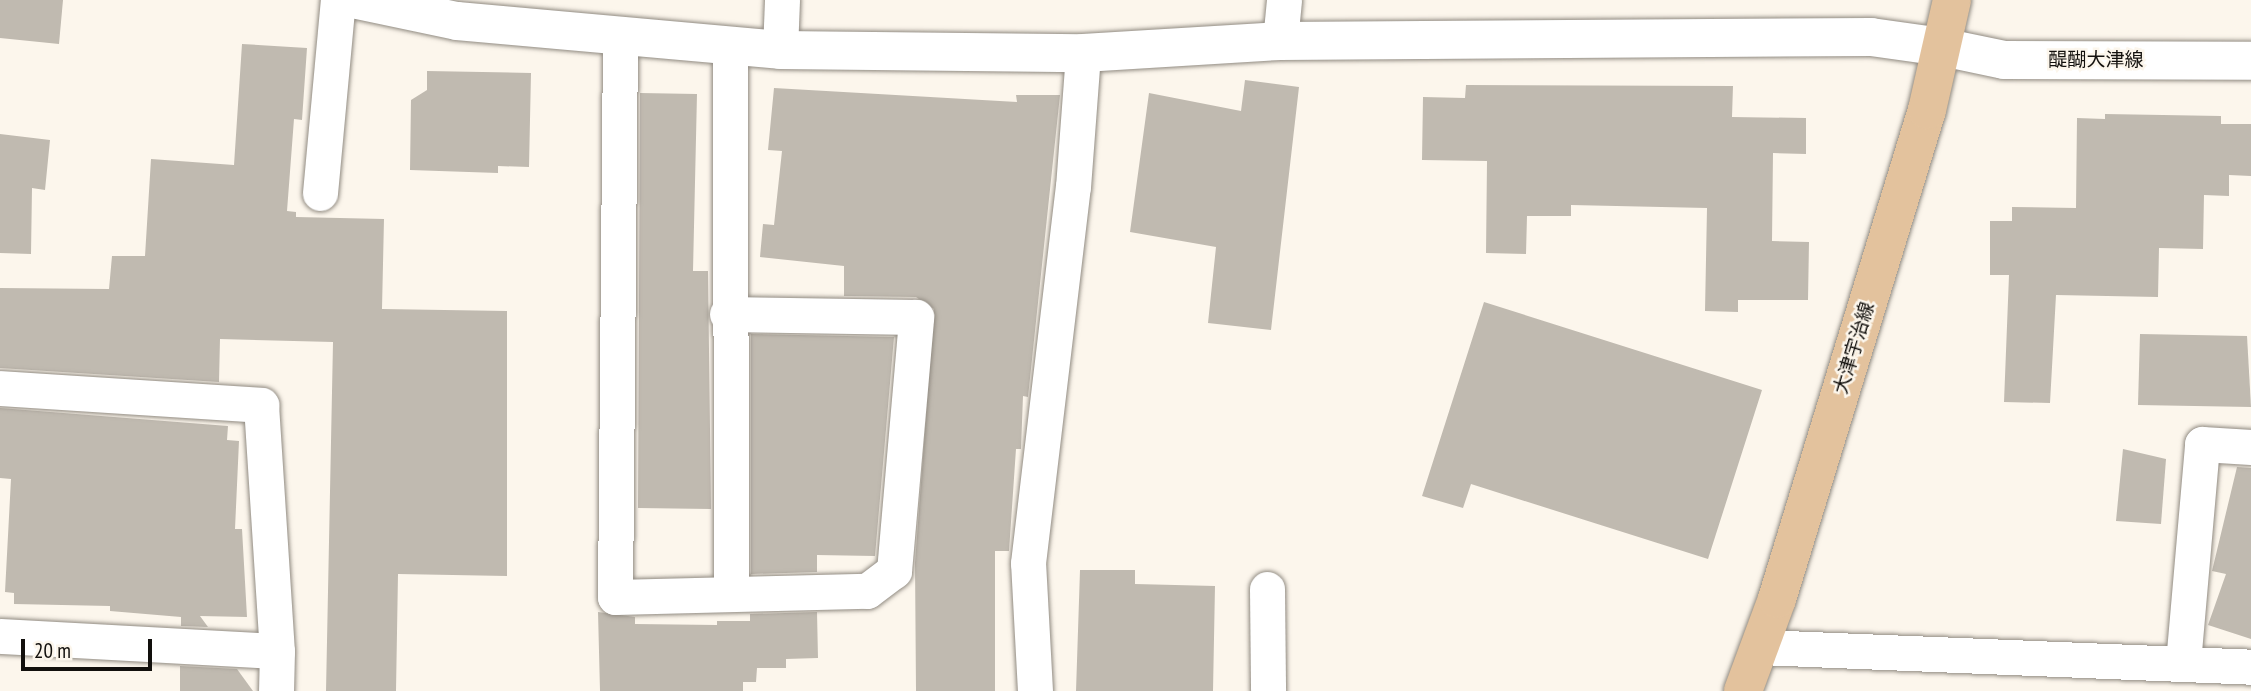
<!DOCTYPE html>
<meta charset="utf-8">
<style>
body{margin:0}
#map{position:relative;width:2251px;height:691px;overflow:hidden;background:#fcf6ec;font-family:"PT Sans Narrow","Noto Sans JP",sans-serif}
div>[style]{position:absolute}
.building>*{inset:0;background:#c0bab0}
.roads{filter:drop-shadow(0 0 2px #918b82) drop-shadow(0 0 2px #918b82)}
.minor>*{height:35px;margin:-17.5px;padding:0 17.5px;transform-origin:17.5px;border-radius:17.5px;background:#fff}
.tertiary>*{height:38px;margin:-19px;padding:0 19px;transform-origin:19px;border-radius:19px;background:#fff}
.secondary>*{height:38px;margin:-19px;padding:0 19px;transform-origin:19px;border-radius:19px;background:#fff}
.primary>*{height:38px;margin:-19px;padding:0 19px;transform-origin:19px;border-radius:19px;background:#e3c29d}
span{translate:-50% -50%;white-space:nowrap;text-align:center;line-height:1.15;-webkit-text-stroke:5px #fcf6ec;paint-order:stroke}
.street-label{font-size:19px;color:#12100d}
.scale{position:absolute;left:21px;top:639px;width:131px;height:32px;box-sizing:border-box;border:4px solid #12100d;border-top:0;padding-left:9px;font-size:21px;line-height:24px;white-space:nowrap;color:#12100d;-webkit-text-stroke:5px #fcf6ec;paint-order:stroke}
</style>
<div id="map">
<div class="building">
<i style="clip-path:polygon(0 0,63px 0,59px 44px,0 38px)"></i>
<i style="clip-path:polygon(242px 44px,307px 48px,302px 120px,294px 119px,287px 211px,296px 212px,296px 217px,384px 219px,382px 309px,507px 311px,507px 576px,398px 574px,396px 691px,326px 691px,333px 342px,220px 339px,219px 382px,0 368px,0 288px,109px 289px,112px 256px,145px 256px,151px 159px,234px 165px)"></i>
<i style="clip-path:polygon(427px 71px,531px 73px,529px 167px,498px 166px,498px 173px,410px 170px,411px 100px,427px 90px)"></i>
<i style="clip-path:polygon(1245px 80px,1299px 87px,1271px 330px,1208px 323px,1216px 247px,1130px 232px,1149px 93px,1241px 111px)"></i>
<i style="clip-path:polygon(1466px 85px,1733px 86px,1732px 117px,1806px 118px,1806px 154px,1773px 153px,1772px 241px,1809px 242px,1808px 300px,1738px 300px,1738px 312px,1705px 311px,1707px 208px,1571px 205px,1571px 216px,1527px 216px,1526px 254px,1486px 253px,1487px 161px,1422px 160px,1423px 97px,1465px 98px)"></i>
<i style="clip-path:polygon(774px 88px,1017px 102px,1016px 95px,1060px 95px,1028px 397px,1023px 396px,1021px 449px,1016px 449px,1009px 551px,995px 551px,995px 691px,916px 691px,915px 563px,934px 309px,916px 297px,844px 296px,844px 266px,760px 257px,763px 224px,774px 225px,782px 151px,768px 150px)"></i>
<i style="clip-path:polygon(640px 93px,697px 94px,693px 271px,708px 271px,711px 509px,638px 508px)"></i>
<i style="clip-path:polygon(2105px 114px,2221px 116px,2221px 124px,2251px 124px,2251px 176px,2229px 175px,2229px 196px,2204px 195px,2203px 249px,2159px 248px,2158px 297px,2056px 295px,2050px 403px,2004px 402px,2009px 275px,1990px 275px,1990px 221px,2012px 221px,2012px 207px,2076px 208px,2077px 118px,2105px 119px)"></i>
<i style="clip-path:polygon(0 134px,50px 140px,45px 190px,32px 188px,31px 254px,0 253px)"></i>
<i style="clip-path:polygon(1484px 302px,1762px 390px,1708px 559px,1471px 484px,1463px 508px,1422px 496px)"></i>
<i style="clip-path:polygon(751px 334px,894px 337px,875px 556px,817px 555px,817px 572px,751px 574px)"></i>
<i style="clip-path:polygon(2140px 334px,2247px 336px,2251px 407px,2138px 405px)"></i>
<i style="clip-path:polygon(0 408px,228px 426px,227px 440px,239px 441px,235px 529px,242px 529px,247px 617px,200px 616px,208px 627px,181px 626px,181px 617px,110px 611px,110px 606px,14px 604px,14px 593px,5px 592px,11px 479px,0 478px)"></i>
<i style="clip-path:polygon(2123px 449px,2166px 459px,2161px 524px,2116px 521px)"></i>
<i style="clip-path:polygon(2237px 467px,2251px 468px,2251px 639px,2208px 625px,2226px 574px,2212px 571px)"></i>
<i style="clip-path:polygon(1080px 570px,1135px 570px,1135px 584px,1215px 586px,1213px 691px,1076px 691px)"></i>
<i style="clip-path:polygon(598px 612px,635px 617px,635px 624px,717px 625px,717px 621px,750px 621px,750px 614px,817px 612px,818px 658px,786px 659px,786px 668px,757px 668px,756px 682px,743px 682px,743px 691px,600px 691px)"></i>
<i style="clip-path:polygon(180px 666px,237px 669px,253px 691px,180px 691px)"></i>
</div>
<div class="roads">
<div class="minor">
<i style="left:620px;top:38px;width:559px;rotate:90.51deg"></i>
<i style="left:615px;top:597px;width:252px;rotate:-1.4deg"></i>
<i style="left:867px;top:591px;width:34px;rotate:-37deg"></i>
<i style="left:894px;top:571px;width:255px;rotate:-85deg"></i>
<i style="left:916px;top:317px;width:189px;rotate:-179.1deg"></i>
<i style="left:1280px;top:41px;width:41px;rotate:-84.4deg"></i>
<i style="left:730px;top:47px;width:546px;rotate:89.9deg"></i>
<i style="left:780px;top:50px;width:50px;rotate:-87.7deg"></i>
<i style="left:320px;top:193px;width:194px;rotate:-84.7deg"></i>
<i style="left:0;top:388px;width:262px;rotate:3.7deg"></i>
<i style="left:261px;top:405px;width:247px;rotate:86.3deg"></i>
<i style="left:277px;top:651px;width:40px;rotate:91.4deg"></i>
<i style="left:1267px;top:589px;width:102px;rotate:89.4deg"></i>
<i style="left:0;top:636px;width:277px;rotate:3.1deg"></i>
<i style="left:1760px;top:647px;width:491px;rotate:2.3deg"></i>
<i style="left:2183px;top:663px;width:220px;rotate:-85deg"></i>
<i style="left:2202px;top:444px;width:49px;rotate:3.5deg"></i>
<i style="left:1035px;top:691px;width:128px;rotate:-93.1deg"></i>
<i style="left:1028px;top:563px;width:379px;rotate:-83.2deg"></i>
<i style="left:1073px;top:187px;width:134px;rotate:-85.7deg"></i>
</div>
<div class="tertiary">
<i style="left:357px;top:0;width:102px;rotate:11.9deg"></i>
<i style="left:457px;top:21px;width:324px;rotate:5.1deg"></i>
<i style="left:780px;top:50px;width:303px;rotate:0.6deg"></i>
<i style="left:1083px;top:53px;width:197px;rotate:-3.5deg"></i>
<i style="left:1280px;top:41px;width:591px;rotate:-0.39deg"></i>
<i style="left:1871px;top:37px;width:72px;rotate:8deg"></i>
</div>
<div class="secondary">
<i style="left:1942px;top:47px;width:63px;rotate:11.8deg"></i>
<i style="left:2004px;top:60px;width:247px;rotate:0.2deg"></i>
</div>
<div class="primary">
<i style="left:1743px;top:691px;width:98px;rotate:-69.7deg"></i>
<i style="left:1777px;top:599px;width:511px;rotate:-72.95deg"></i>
<i style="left:1927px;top:110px;width:113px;rotate:-77.2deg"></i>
</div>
</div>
<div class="street-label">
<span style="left:2096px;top:60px">醍醐大津線</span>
<span style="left:1854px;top:348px;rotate:-73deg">大津宇治線</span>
</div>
<div class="scale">20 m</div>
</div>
